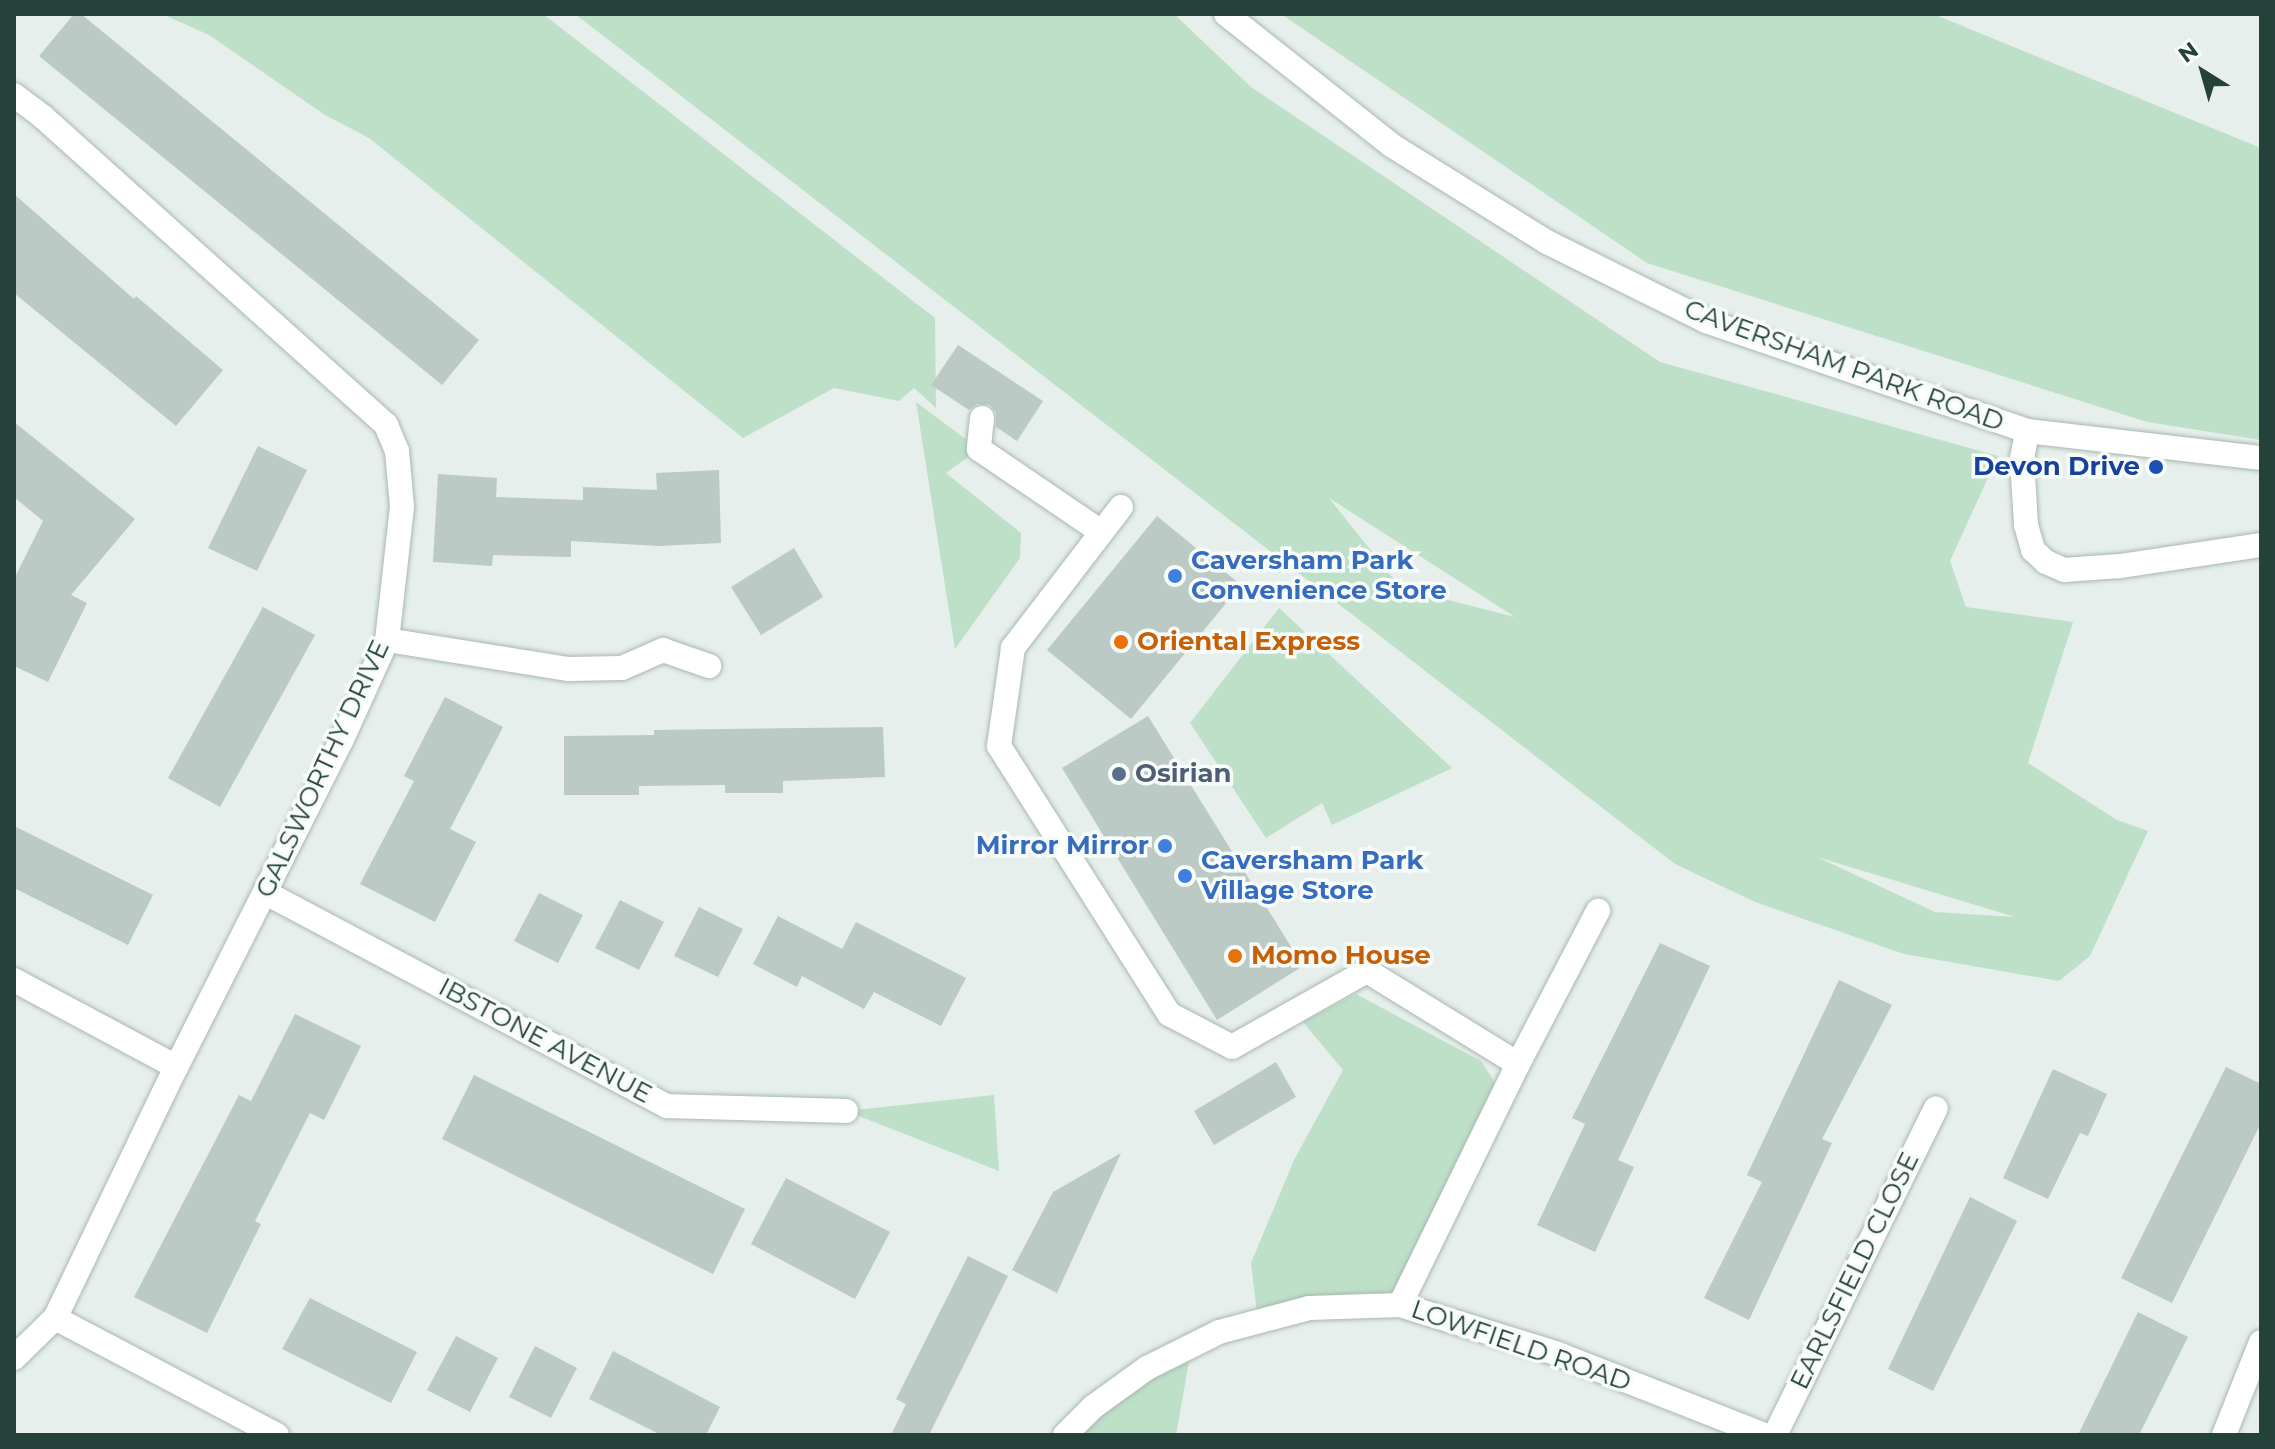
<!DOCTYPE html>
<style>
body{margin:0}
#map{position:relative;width:2275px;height:1449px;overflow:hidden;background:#e6efeb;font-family:Montserrat,sans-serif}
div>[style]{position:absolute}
.green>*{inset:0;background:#bfe0c8}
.building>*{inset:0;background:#bbcac4}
.roads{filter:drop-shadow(0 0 2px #a8b8b2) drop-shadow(0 0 2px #a8b8b2)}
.minor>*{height:24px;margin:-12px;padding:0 12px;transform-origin:12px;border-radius:12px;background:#fff}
.dots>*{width:22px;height:22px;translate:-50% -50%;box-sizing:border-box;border:4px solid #f7fbf9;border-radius:50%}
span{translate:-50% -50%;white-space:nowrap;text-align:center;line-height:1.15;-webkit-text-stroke:7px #f7fbf9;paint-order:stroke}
.street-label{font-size:26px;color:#24423a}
.transit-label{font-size:26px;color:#164399;font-weight:700}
.right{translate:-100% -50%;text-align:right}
.shop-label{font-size:26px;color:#366cbe;font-weight:700}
.left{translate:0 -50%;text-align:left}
.food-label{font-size:26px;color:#c56008;font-weight:700}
.service-label{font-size:26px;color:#4e5e75;font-weight:700}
.frame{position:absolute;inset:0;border:16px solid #24423a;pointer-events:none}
.north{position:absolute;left:2163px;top:32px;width:80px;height:80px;-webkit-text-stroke:6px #f7fbf9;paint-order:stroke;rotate:323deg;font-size:22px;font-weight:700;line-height:32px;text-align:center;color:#24423a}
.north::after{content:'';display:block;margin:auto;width:28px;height:36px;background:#24423a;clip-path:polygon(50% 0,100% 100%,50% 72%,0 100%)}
</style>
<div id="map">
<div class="green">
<i style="clip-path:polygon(162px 14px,543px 14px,935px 318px,936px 408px,914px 388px,899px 401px,834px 388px,743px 438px,369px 138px,325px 115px,209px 35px)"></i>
<i style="clip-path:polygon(evenodd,575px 14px,1174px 14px,1251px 87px,1660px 362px,1998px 456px,1950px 561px,1966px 607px,2073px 622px,2028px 763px,2117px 820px,2148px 831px,2090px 956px,2059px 981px,1904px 954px,1755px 902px,1675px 864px,575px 14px,1329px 498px,1515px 617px,1401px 588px,1329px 498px,575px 14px,1817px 857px,2015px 917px,1935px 912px,1817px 857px)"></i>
<i style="clip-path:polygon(1281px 14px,1933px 14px,2261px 148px,2261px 440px,2147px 422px,1647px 263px)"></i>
<i style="clip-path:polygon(916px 402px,979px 449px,946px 473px,1021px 533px,1020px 558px,955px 649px)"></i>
<i style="clip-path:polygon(1279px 608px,1452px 768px,1332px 825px,1322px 803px,1266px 838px,1190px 723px)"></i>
<i style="clip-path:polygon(1356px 994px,1481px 1061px,1503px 1095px,1400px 1305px,1258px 1322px,1251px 1263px,1294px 1160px,1343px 1070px,1303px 1022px)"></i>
<i style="clip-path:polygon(994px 1095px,999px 1171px,846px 1111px)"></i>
<i style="clip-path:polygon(1192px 1345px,1176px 1435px,1071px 1435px)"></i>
</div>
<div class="building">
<i style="clip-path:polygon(74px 14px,81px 14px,479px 340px,442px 385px,39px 56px)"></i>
<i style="clip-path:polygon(14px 194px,134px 299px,136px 296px,223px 370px,176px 426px,14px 293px)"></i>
<i style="clip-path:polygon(958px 345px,1043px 401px,1017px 441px,996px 427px,996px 413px,990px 405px,977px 404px,969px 410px,931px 385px)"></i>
<i style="clip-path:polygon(14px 422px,135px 519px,71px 595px,87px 603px,48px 682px,14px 666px,14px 579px,43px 521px,14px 497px)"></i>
<i style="clip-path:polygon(258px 446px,307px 470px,257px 571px,208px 548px)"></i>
<i style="clip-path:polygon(719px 470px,721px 543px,659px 546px,571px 541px,571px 557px,493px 555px,492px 566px,433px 562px,438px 474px,497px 478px,496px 497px,583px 500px,583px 487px,657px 490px,656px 473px)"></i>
<i style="clip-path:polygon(1157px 516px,1241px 585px,1131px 719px,1047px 650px)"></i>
<i style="clip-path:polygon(794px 548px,823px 597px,761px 635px,731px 587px)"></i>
<i style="clip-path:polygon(263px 607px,315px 635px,220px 807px,168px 778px)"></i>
<i style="clip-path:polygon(445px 697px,503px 727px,450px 829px,476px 842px,435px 922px,360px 884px,414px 781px,404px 776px)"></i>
<i style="clip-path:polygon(1148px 716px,1303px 966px,1217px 1020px,1062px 768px)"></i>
<i style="clip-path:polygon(883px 727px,885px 777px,783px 781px,783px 793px,725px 793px,725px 785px,639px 786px,639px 795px,564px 795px,564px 736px,654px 735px,654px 730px)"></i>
<i style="clip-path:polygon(14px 826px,153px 895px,128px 945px,14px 888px)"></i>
<i style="clip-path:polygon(539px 893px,583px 915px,558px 963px,514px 941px)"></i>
<i style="clip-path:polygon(620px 900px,664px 922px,639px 970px,595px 948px)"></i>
<i style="clip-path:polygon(699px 907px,743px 929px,718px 977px,674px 956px)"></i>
<i style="clip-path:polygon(778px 916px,842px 949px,856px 922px,966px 978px,941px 1026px,874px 992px,864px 1009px,802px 976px,797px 987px,753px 964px)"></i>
<i style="clip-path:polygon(1660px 943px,1710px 966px,1618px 1160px,1634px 1167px,1595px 1252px,1537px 1225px,1585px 1124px,1572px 1118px)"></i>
<i style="clip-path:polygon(1839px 980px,1892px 1005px,1822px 1139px,1832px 1143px,1749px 1320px,1704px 1298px,1762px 1182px,1747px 1175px)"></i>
<i style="clip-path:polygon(295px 1014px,361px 1046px,324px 1120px,310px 1113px,255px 1221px,261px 1224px,207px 1333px,134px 1297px,239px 1095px,251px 1101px)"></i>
<i style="clip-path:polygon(1276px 1062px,1296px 1097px,1214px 1145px,1194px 1111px)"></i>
<i style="clip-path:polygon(2226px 1067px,2261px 1084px,2261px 1123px,2172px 1303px,2121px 1278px)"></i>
<i style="clip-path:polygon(2053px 1069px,2107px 1094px,2088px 1136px,2080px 1133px,2048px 1199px,2003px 1178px)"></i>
<i style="clip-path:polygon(474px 1075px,745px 1209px,713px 1274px,442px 1139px)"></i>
<i style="clip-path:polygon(1121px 1153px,1057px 1293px,1012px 1270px,1053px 1192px)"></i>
<i style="clip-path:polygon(786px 1178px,890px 1232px,855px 1299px,751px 1244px)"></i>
<i style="clip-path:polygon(1970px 1197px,2017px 1221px,1933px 1391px,1888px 1369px)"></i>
<i style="clip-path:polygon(968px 1256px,1008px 1276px,929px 1435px,891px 1435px,906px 1404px,896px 1399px)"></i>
<i style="clip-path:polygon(310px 1298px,417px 1352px,391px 1403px,282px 1349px)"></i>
<i style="clip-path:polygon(2138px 1312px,2188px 1337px,2139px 1435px,2078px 1435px)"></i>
<i style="clip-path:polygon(456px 1336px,498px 1358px,470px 1412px,427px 1390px)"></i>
<i style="clip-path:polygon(535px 1346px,577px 1368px,551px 1418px,509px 1397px)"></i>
<i style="clip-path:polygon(613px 1351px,720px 1407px,706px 1435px,661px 1435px,589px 1399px)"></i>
</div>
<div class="roads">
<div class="minor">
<i style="left:1226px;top:14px;width:211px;rotate:38.4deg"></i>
<i style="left:1391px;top:145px;width:184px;rotate:31.9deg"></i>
<i style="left:1547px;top:242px;width:178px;rotate:26.4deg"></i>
<i style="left:1706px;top:321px;width:339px;rotate:18.9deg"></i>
<i style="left:2027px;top:431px;width:236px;rotate:6.6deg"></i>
<i style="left:14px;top:95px;width:36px;rotate:37deg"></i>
<i style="left:43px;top:117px;width:461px;rotate:41.9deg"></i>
<i style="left:386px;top:425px;width:28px;rotate:67deg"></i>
<i style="left:397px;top:451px;width:56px;rotate:84.9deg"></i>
<i style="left:402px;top:507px;width:134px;rotate:96.4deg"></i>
<i style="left:387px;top:640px;width:109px;rotate:114.4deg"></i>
<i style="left:342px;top:739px;width:368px;rotate:116.8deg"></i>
<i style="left:176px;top:1067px;width:279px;rotate:115.7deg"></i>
<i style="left:55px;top:1318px;width:57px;rotate:135.7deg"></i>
<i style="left:982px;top:418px;width:31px;rotate:96deg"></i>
<i style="left:979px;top:449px;width:148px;rotate:34.2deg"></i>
<i style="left:2027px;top:431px;width:28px;rotate:100deg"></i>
<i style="left:2022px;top:459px;width:66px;rotate:86.5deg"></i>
<i style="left:2026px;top:525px;width:26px;rotate:74deg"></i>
<i style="left:2033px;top:550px;width:18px;rotate:43deg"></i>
<i style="left:2046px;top:562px;width:20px;rotate:24deg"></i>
<i style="left:2064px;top:570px;width:56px;rotate:-4.1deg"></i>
<i style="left:2120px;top:566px;width:143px;rotate:-8.5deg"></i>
<i style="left:1121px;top:507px;width:178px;rotate:127.5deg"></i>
<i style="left:1013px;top:648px;width:99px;rotate:98.1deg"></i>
<i style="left:999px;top:746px;width:317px;rotate:57.6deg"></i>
<i style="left:1169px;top:1014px;width:71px;rotate:27.6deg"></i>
<i style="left:1232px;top:1047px;width:155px;rotate:-29.4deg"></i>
<i style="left:1367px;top:971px;width:177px;rotate:31.6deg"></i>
<i style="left:387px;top:640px;width:184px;rotate:9.1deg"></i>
<i style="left:569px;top:669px;width:53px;rotate:-1.1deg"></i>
<i style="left:622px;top:668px;width:45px;rotate:-23.7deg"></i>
<i style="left:663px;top:650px;width:49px;rotate:19.2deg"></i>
<i style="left:266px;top:893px;width:454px;rotate:28deg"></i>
<i style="left:667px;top:1106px;width:179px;rotate:1.6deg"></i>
<i style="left:14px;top:980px;width:184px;rotate:28.2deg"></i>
<i style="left:1400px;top:1305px;width:268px;rotate:-63.9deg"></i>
<i style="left:1518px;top:1064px;width:173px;rotate:-62.4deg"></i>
<i style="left:55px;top:1318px;width:251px;rotate:27.8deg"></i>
<i style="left:1065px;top:1435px;width:40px;rotate:-45deg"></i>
<i style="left:1093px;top:1407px;width:67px;rotate:-35.8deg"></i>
<i style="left:1147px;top:1368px;width:80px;rotate:-26.6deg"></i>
<i style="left:1219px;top:1332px;width:93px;rotate:-14.9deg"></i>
<i style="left:1309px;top:1308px;width:91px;rotate:-1.9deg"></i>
<i style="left:1400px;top:1305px;width:165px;rotate:17.2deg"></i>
<i style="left:1558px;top:1354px;width:222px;rotate:21.4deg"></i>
<i style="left:1775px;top:1435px;width:364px;rotate:-63.8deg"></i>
<i style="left:2224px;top:1435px;width:100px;rotate:-68.3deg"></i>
</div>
</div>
<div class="dots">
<i style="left:2156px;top:467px;background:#1a4fb4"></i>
<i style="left:1175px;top:576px;background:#3f7fe0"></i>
<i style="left:1121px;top:642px;background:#e8710a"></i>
<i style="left:1119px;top:774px;background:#5c6f8a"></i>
<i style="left:1165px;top:846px;background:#3f7fe0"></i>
<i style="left:1185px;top:876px;background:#3f7fe0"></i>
<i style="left:1235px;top:956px;background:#e8710a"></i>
</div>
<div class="street-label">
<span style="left:1844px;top:366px;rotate:20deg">CAVERSHAM PARK ROAD</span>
<span style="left:323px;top:769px;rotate:-65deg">GALSWORTHY DRIVE</span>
<span style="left:545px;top:1041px;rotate:28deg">IBSTONE AVENUE</span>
<span style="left:1855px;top:1271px;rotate:-64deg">EARLSFIELD CLOSE</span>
<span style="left:1521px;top:1346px;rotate:19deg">LOWFIELD ROAD</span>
</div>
<div class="transit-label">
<span class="right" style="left:2140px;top:467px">Devon Drive</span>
</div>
<div class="shop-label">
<span class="left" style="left:1191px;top:576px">Caversham Park<br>Convenience Store</span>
<span class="right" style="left:1149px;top:846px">Mirror Mirror</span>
<span class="left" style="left:1201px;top:876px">Caversham Park<br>Village Store</span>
</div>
<div class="food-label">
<span class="left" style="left:1137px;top:642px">Oriental Express</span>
<span class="left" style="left:1251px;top:956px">Momo House</span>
</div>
<div class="service-label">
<span class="left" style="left:1135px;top:774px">Osirian</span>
</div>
<div class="frame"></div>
<div class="north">N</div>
</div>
